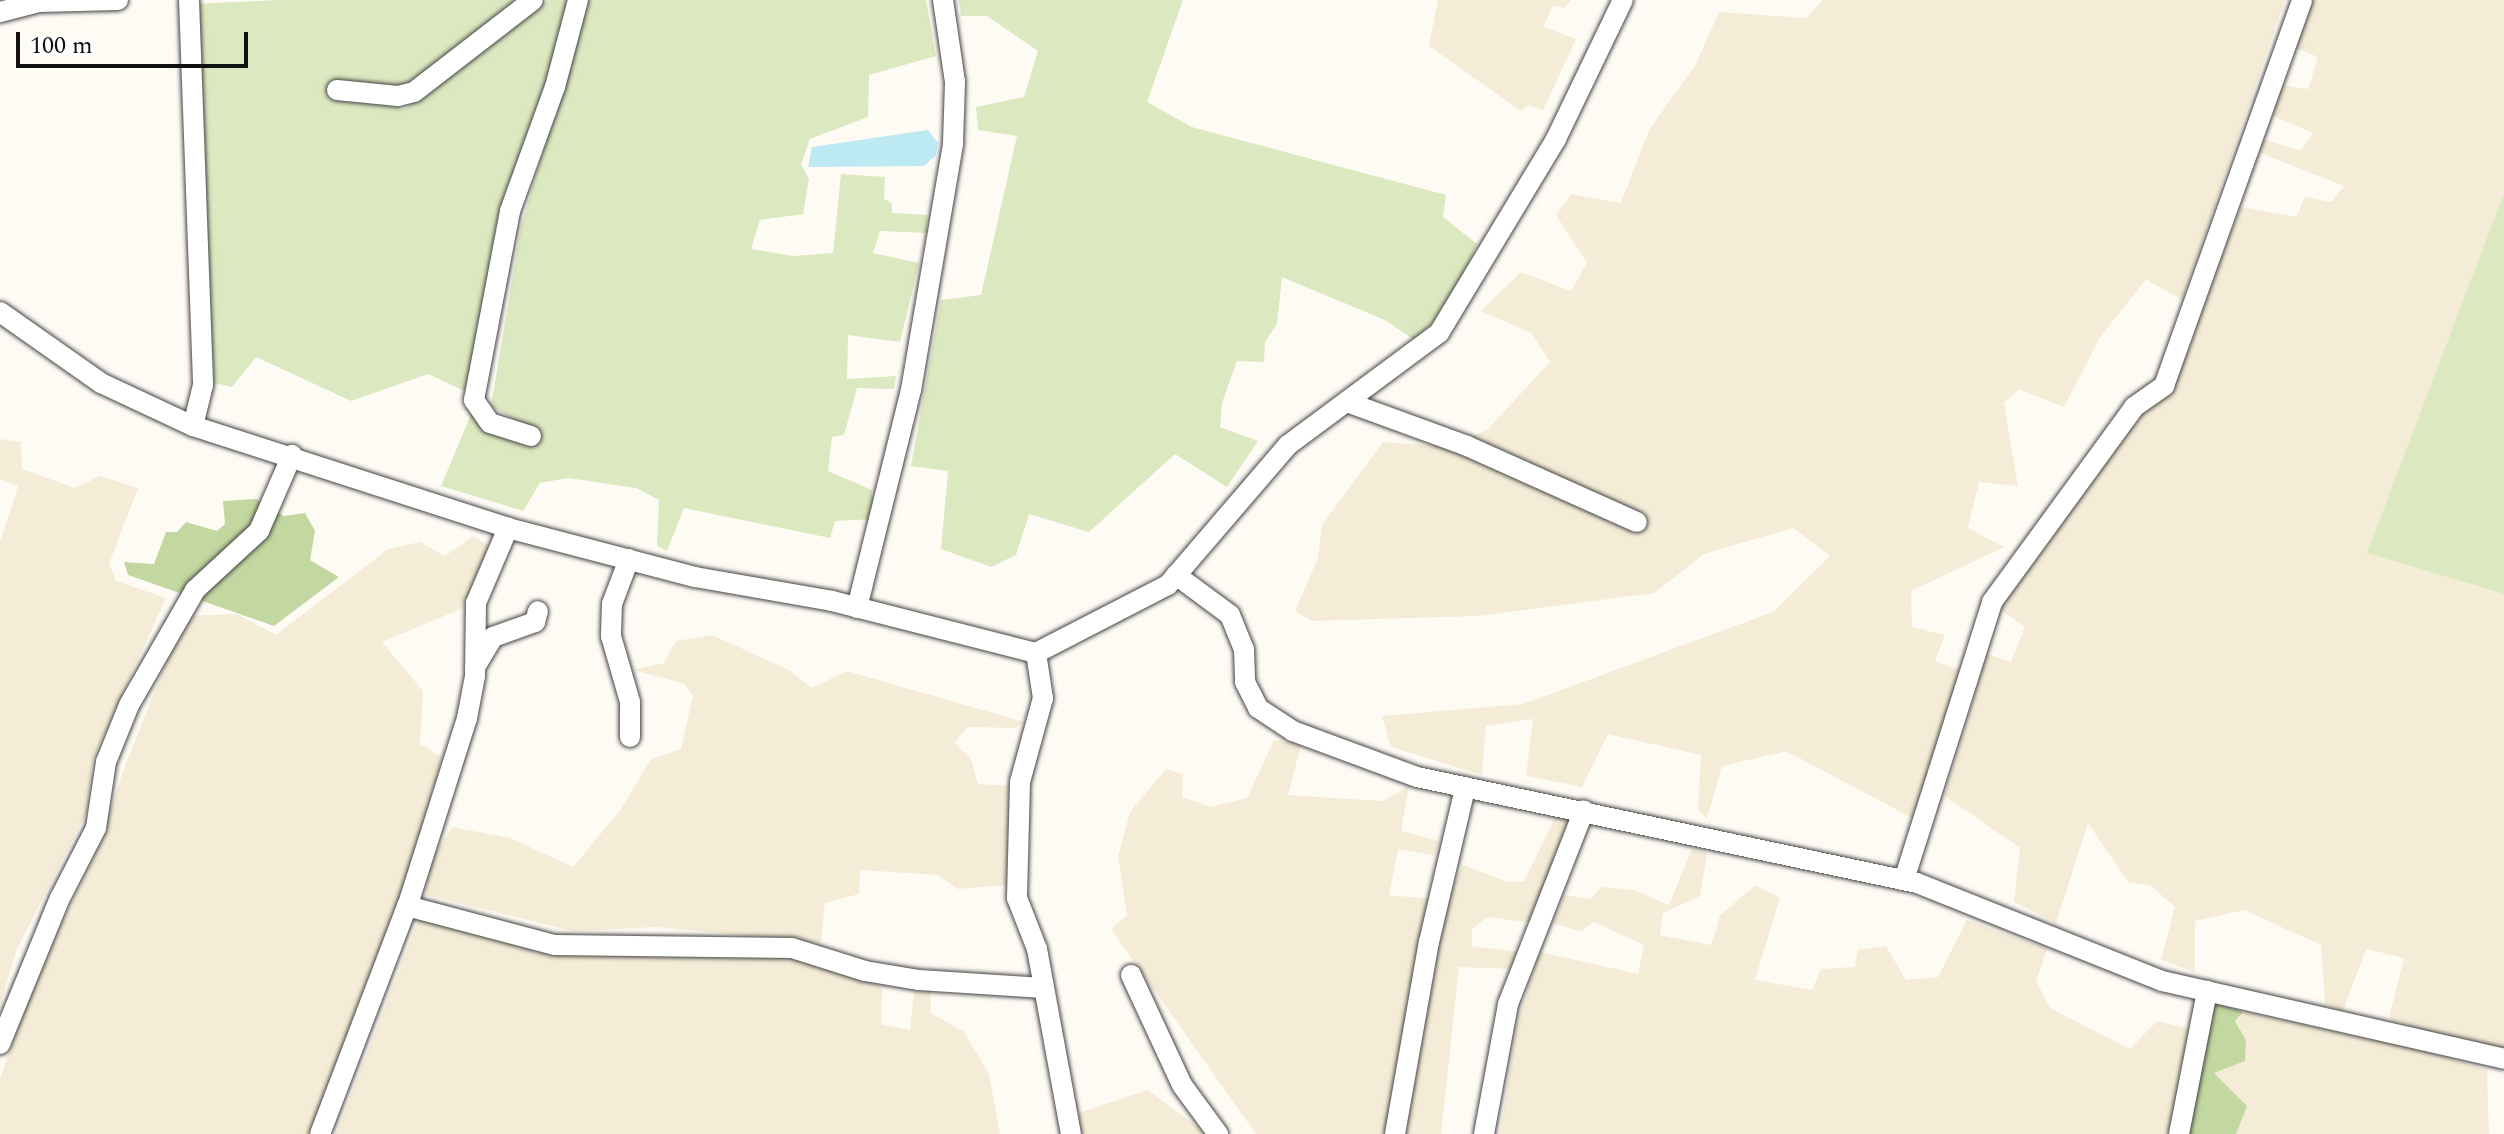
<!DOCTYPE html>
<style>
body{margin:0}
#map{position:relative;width:2504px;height:1134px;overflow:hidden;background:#fefbf5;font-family:Spectral,serif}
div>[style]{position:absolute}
.farmland>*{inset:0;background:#f4ecd6}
.green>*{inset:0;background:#dce8c0}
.forest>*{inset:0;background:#c3d8a0}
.water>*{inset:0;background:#bde9f3}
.roads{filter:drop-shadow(0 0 2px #444) drop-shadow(0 0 2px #444)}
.minor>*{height:20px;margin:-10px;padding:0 10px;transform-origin:10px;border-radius:10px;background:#fff}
span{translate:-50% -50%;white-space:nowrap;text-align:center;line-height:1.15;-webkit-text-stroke:8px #fff;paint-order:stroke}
.scale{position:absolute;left:16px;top:32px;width:232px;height:36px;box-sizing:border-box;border:4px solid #111;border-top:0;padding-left:10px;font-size:24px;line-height:28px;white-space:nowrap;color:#111;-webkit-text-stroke:6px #fff;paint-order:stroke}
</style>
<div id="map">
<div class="farmland">
<i style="clip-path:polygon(1438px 0,1571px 0,1564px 8px,1552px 6px,1544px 27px,1576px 39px,1543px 110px,1529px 105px,1521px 111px,1429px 46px)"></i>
<i style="clip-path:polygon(1823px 0,2285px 0,2182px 300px,2146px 279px,2099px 339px,2064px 407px,2019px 389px,2004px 403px,2018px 486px,1979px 482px,1968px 528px,2004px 547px,1911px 591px,1912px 627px,1945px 635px,1935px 661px,1967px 673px,1916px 820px,1786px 751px,1722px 766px,1707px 819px,1698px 809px,1701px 755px,1608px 734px,1582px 787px,1526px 776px,1533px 719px,1486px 726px,1482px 775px,1391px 747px,1382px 716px,1523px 704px,1773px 612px,1830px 556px,1793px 528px,1704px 554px,1654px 593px,1478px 616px,1312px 621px,1295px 611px,1318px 558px,1322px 525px,1383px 442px,1439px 446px,1486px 431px,1550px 362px,1531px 333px,1481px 311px,1521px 272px,1571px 291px,1587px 263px,1556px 215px,1571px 194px,1621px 203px,1649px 130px,1696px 64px,1719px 12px,1806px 18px)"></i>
<i style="clip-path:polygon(2311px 0,2504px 0,2504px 193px,2368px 553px,2504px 594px,2504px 1058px,2389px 1018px,2404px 958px,2366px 949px,2343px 1011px,2325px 1004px,2321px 945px,2244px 910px,2195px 921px,2195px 972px,2161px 960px,2175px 907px,2151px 886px,2128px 882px,2088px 823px,2056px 923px,2014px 902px,2020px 848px,1945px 796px,1987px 654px,2011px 662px,2025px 627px,1996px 606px,2133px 419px,2172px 387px,2241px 207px,2297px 217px,2304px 197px,2332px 202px,2344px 186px,2256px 151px,2262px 139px,2301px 151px,2313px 133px,2269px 114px,2282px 85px,2308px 89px,2318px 57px,2290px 46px)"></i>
<i style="clip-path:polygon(0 439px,21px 442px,22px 469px,75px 488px,100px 476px,138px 488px,109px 564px,116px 581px,166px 598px,92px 761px,87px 812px,17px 949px,0 1005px,0 542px,18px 486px,0 479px)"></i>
<i style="clip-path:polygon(473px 536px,489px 546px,463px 608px,382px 642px,423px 691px,420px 744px,442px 757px,394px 923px,316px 1134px,0 1134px,0 1079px,31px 986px,95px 856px,125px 766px,185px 616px,237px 614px,276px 635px,388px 549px,420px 542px,445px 556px)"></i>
<i style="clip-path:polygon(712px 635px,789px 670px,812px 688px,847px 671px,1024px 722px,1016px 728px,967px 727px,955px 743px,971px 759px,978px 784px,1011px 786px,1006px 885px,957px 889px,938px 875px,860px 870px,859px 894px,825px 903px,821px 943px,657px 927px,573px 931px,426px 895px,429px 865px,452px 827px,510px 838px,573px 867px,621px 809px,651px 759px,681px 749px,693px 696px,685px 684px,633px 670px,664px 663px,676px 641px)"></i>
<i style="clip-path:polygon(1274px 740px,1301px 745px,1288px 795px,1383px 801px,1409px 786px,1401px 831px,1439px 841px,1434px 855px,1398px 849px,1389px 895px,1431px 899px,1389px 1134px,1256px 1134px,1111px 929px,1127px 915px,1118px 856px,1130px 812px,1166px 769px,1183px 774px,1182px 797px,1211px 807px,1247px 798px)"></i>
<i style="clip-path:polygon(1558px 812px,1573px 815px,1534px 923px,1487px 917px,1472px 929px,1472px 946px,1517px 952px,1512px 969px,1459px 967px,1441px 1134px,1405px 1134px,1448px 897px,1463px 865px,1508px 882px,1524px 881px)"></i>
<i style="clip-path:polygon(1692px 848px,1707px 853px,1700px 896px,1663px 913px,1660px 935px,1711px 945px,1720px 915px,1756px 885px,1780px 898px,1755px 980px,1812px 990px,1821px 969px,1855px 967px,1858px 950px,1886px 946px,1906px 980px,1938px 977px,1967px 920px,2047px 949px,2036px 981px,2050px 1008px,2130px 1049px,2157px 1021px,2195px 1030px,2176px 1134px,1500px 1134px,1517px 1023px,1540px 952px,1638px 974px,1644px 945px,1594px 922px,1582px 931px,1553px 924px,1565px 895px,1590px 899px,1602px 887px,1635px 890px,1669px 905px)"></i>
<i style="clip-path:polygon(419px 918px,556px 950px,792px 953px,871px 980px,882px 989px,881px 1024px,910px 1030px,914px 992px,931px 991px,931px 1013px,964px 1032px,989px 1074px,1000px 1134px,336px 1134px)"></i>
<i style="clip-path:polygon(2243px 1012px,2422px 1050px,2487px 1070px,2489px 1134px,2236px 1134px,2240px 1122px,2214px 1073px,2245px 1061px,2246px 1040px,2235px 1020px)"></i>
<i style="clip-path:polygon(1148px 1090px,1207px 1134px,1079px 1134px,1079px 1113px)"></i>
</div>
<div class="green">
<i style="clip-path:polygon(277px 0,522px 0,407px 88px,329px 93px,405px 109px,548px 0,573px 0,470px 395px,485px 430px,531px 447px,540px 434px,491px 406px,521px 227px,587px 0,926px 0,936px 56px,869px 75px,868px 117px,810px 139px,801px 164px,809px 179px,803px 214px,760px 220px,751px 249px,794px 256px,833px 253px,841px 174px,885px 177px,884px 199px,892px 203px,892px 213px,927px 215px,927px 233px,880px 231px,873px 253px,919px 263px,900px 342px,848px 335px,847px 379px,896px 376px,894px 389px,857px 388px,844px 435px,832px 437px,828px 471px,872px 490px,874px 519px,835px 521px,830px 538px,684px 508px,667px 551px,657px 546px,659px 500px,636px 488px,568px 478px,540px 483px,523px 511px,441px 486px,470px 417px,465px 391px,428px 374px,351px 401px,256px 357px,232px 387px,214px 383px,196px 4px)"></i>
<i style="clip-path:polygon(959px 0,1183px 0,1147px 102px,1192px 127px,1446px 195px,1443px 217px,1477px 244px,1451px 302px,1416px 341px,1385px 320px,1282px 277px,1277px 324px,1265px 342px,1264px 362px,1237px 361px,1222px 403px,1220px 427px,1258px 441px,1227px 487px,1175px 454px,1089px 532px,1029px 514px,1016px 555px,991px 567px,941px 549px,948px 471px,911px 466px,941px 300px,981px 295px,1017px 136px,978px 130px,976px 107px,1024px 97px,1038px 51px,987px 16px,961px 16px)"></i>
<i style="clip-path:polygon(2504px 193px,2504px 594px,2367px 553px)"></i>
</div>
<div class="forest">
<i style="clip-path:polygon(256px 499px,284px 516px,305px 513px,315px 531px,310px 560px,339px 577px,274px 626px,128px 575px,124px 562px,154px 564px,166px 532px,177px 532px,186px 522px,217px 531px,225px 524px,223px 501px)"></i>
<i style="clip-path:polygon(2215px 1003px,2243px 1012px,2235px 1021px,2246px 1040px,2245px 1061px,2214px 1073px,2247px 1106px,2236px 1134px,2185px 1134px)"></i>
</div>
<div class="water">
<i style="clip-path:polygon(928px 130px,938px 143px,936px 155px,924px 166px,808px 167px,812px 147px)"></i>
</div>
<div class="roads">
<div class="minor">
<i style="left:189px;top:0;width:385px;rotate:87.9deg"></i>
<i style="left:203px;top:385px;width:42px;rotate:103.7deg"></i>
<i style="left:0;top:12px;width:40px;rotate:-14.4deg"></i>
<i style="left:39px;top:2px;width:79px;rotate:-1.5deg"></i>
<i style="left:337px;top:90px;width:61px;rotate:5.6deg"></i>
<i style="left:398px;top:96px;width:16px;rotate:-14deg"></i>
<i style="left:414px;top:92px;width:150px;rotate:-37.7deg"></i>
<i style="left:0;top:312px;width:123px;rotate:35.1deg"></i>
<i style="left:101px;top:383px;width:102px;rotate:25.1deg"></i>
<i style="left:193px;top:426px;width:331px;rotate:17.9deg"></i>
<i style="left:508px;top:528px;width:193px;rotate:14.7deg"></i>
<i style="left:695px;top:577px;width:139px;rotate:9.9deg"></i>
<i style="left:832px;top:601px;width:211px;rotate:14.3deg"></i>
<i style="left:1347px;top:402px;width:128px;rotate:20.1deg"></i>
<i style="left:1467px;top:446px;width:186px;rotate:24.1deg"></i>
<i style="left:531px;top:436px;width:43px;rotate:-162.4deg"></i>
<i style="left:490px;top:423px;width:28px;rotate:-125deg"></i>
<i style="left:474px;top:400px;width:192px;rotate:-79.2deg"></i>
<i style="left:510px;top:211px;width:132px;rotate:-70.1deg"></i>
<i style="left:555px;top:87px;width:90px;rotate:-75.2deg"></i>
<i style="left:629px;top:559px;width:48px;rotate:110.7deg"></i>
<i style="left:612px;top:604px;width:32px;rotate:92deg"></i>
<i style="left:611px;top:636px;width:69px;rotate:73.9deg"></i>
<i style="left:630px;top:702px;width:35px;rotate:90deg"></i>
<i style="left:1176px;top:575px;width:67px;rotate:36.5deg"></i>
<i style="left:1230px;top:615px;width:37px;rotate:68deg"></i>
<i style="left:1244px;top:649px;width:33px;rotate:88deg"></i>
<i style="left:1245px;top:682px;width:29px;rotate:63deg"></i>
<i style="left:1258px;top:708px;width:42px;rotate:33.3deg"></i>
<i style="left:1293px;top:731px;width:132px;rotate:20.4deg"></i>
<i style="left:1417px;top:777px;width:511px;rotate:11.97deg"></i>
<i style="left:1917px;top:883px;width:264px;rotate:21.8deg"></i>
<i style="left:2162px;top:981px;width:351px;rotate:12.8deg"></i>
<i style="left:857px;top:608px;width:225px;rotate:-76.1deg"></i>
<i style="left:911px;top:390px;width:251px;rotate:-80.3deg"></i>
<i style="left:953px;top:143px;width:61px;rotate:-88.1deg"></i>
<i style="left:955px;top:82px;width:83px;rotate:-98.3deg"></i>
<i style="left:1036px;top:653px;width:148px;rotate:-27.3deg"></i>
<i style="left:1168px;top:585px;width:184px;rotate:-49.4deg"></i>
<i style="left:1288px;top:445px;width:188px;rotate:-36.6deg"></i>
<i style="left:1439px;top:333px;width:227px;rotate:-58.9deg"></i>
<i style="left:1556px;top:139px;width:154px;rotate:-64.3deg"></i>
<i style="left:1036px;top:653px;width:46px;rotate:81.2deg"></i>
<i style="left:1043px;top:698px;width:87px;rotate:105.3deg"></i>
<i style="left:1020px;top:782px;width:116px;rotate:91.5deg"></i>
<i style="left:1017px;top:898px;width:55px;rotate:68.6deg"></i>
<i style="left:1037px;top:949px;width:188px;rotate:79.6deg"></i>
<i style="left:475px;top:667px;width:35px;rotate:-59deg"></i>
<i style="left:493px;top:637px;width:45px;rotate:-19.7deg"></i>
<i style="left:535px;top:622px;width:11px;rotate:-75deg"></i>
<i style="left:1904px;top:880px;width:292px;rotate:-72.4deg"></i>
<i style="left:1992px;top:602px;width:241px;rotate:-53.9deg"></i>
<i style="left:2134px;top:407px;width:37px;rotate:-35deg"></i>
<i style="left:2164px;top:386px;width:410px;rotate:-70.3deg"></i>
<i style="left:407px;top:906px;width:153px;rotate:14.8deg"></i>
<i style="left:555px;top:945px;width:237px;rotate:0.7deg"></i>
<i style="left:792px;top:948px;width:77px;rotate:17.5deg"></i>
<i style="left:865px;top:971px;width:55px;rotate:9.5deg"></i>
<i style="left:919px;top:980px;width:125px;rotate:3.7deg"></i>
<i style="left:1131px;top:975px;width:121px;rotate:65.1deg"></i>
<i style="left:1182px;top:1085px;width:61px;rotate:53.7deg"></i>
<i style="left:0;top:1044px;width:158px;rotate:-67.7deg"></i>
<i style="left:60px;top:898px;width:79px;rotate:-62.8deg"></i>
<i style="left:96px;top:828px;width:67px;rotate:-81.4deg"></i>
<i style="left:106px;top:762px;width:61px;rotate:-68deg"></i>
<i style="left:129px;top:705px;width:133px;rotate:-60.1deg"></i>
<i style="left:195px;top:590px;width:87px;rotate:-42.7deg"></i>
<i style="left:259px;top:531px;width:83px;rotate:-66.5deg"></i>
<i style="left:320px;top:1134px;width:253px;rotate:-69.1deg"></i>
<i style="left:410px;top:898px;width:189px;rotate:-72.4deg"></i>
<i style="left:467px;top:718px;width:43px;rotate:-79.2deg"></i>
<i style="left:475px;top:676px;width:73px;rotate:-89.2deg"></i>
<i style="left:476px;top:603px;width:82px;rotate:-66.9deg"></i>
<i style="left:1395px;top:1134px;width:195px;rotate:-80deg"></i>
<i style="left:1429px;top:942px;width:157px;rotate:-76.8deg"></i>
<i style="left:1484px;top:1134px;width:132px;rotate:-79.5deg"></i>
<i style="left:1508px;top:1004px;width:208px;rotate:-68.6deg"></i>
<i style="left:2179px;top:1134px;width:146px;rotate:-78.9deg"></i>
</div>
</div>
<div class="scale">100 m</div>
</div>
